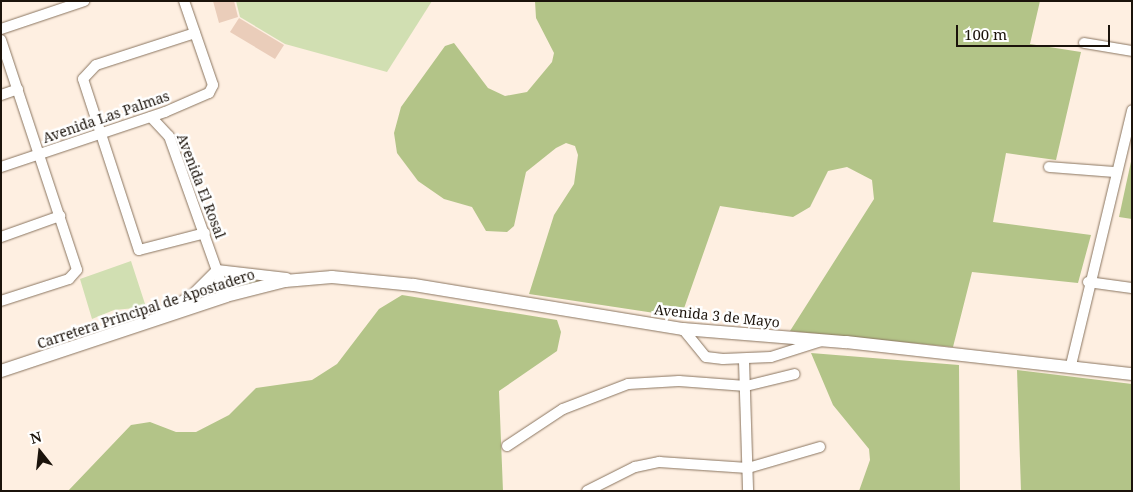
<!DOCTYPE html>
<style>
body{margin:0}
#map{position:relative;width:1133px;height:492px;overflow:hidden;background:#feefe1;font-family:"Noto Serif",serif}
div>[style]{position:absolute}
.green>*{inset:0;background:#d1dfb2}
.forest>*{inset:0;background:#b3c488}
.building>*{inset:0;background:#eacdba}
.roads{filter:drop-shadow(0 0 1px #8a7560) drop-shadow(0 0 1px #8a7560)}
.minor>*{height:10px;margin:-5px;padding:0 5px;transform-origin:5px;border-radius:5px;background:#fff}
.tertiary>*{height:12px;margin:-6px;padding:0 6px;transform-origin:6px;border-radius:6px;background:#fff}
span{translate:-50% -50%;white-space:nowrap;text-align:center;line-height:1.15;-webkit-text-stroke:5px #fff;paint-order:stroke}
.street-label{font-size:14px;color:#1b130b}
.frame{position:absolute;inset:0;border:2px solid #1b130b;pointer-events:none}
.north{position:absolute;left:15px;top:427px;width:50px;height:50px;-webkit-text-stroke:4px #fff;paint-order:stroke;rotate:344deg;font-size:14px;font-weight:700;line-height:20px;text-align:center;color:#1b130b}
.north::after{content:'';display:block;margin:auto;width:18px;height:22px;background:#1b130b;clip-path:polygon(50% 0,100% 100%,50% 72%,0 100%)}
.scale{position:absolute;left:956px;top:25px;width:154px;height:22px;box-sizing:border-box;border:2px solid #1b130b;border-top:0;padding-left:6px;font-size:15px;line-height:18px;white-space:nowrap;color:#1b130b;-webkit-text-stroke:4px #fff;paint-order:stroke}
</style>
<div id="map">
<div class="green">
<i style="clip-path:polygon(236px 1px,432px 1px,387px 72px,285px 44px,240px 17px)"></i>
<i style="clip-path:polygon(131px 261px,146px 307px,114px 310px,92px 319px,80px 279px)"></i>
<i style="clip-path:polygon(225px 277px,238px 279px,264px 280px,229px 289px)"></i>
</div>
<div class="forest">
<i style="clip-path:polygon(535px 1px,1040px 1px,1030px 44px,1081px 52px,1056px 160px,1006px 153px,993px 222px,1091px 235px,1078px 283px,972px 272px,953px 347px,790px 331px,874px 199px,872px 180px,847px 167px,828px 171px,810px 207px,793px 217px,720px 206px,681px 317px,529px 294px,554px 215px,574px 184px,578px 155px,575px 146px,566px 143px,556px 148px,526px 172px,514px 226px,507px 232px,486px 231px,472px 207px,444px 199px,418px 181px,397px 153px,394px 133px,401px 107px,445px 46px,454px 43px,488px 88px,505px 96px,527px 92px,552px 62px,554px 53px,536px 18px)"></i>
<i style="clip-path:polygon(1132px 157px,1132px 219px,1119px 217px)"></i>
<i style="clip-path:polygon(402px 295px,557px 320px,561px 332px,557px 351px,499px 391px,503px 491px,68px 491px,131px 425px,150px 422px,176px 432px,196px 432px,229px 415px,256px 388px,312px 380px,337px 364px,379px 309px)"></i>
<i style="clip-path:polygon(811px 353px,959px 365px,960px 491px,859px 491px,870px 460px,869px 449px,833px 405px)"></i>
<i style="clip-path:polygon(1017px 370px,1132px 384px,1132px 491px,1021px 491px)"></i>
</div>
<div class="building">
<i style="clip-path:polygon(213px 1px,234px 1px,238px 17px,219px 23px)"></i>
<i style="clip-path:polygon(239px 18px,284px 45px,275px 59px,230px 32px)"></i>
</div>
<div class="roads">
<div class="minor">
<i style="left:1px;top:29px;width:88px;rotate:-18.6deg"></i>
<i style="left:195px;top:33px;width:104px;rotate:162.1deg"></i>
<i style="left:96px;top:65px;width:19px;rotate:133deg"></i>
<i style="left:83px;top:79px;width:180px;rotate:71.9deg"></i>
<i style="left:139px;top:250px;width:68px;rotate:-14.4deg"></i>
<i style="left:1px;top:40px;width:242px;rotate:71.7deg"></i>
<i style="left:77px;top:270px;width:12px;rotate:132deg"></i>
<i style="left:69px;top:279px;width:71px;rotate:162.1deg"></i>
<i style="left:1084px;top:43px;width:49px;rotate:9.5deg"></i>
<i style="left:1px;top:95px;width:18px;rotate:-19deg"></i>
<i style="left:151px;top:117px;width:26px;rotate:47deg"></i>
<i style="left:169px;top:136px;width:170px;rotate:70.4deg"></i>
<i style="left:1px;top:167px;width:173px;rotate:-18.5deg"></i>
<i style="left:165px;top:112px;width:48px;rotate:-23.4deg"></i>
<i style="left:209px;top:93px;width:9px;rotate:-63deg"></i>
<i style="left:213px;top:85px;width:89px;rotate:-109deg"></i>
<i style="left:1049px;top:167px;width:67px;rotate:4.3deg"></i>
<i style="left:1px;top:237px;width:63px;rotate:-19.6deg"></i>
<i style="left:1088px;top:282px;width:44px;rotate:7.8deg"></i>
<i style="left:163px;top:313px;width:36px;rotate:-32deg"></i>
<i style="left:193px;top:294px;width:34px;rotate:-45deg"></i>
<i style="left:217px;top:270px;width:70px;rotate:6.5deg"></i>
<i style="left:683px;top:329px;width:36px;rotate:51deg"></i>
<i style="left:706px;top:357px;width:17px;rotate:7deg"></i>
<i style="left:723px;top:359px;width:48px;rotate:-2.4deg"></i>
<i style="left:771px;top:357px;width:52px;rotate:-17.7deg"></i>
<i style="left:744px;top:361px;width:130px;rotate:88.2deg"></i>
<i style="left:1071px;top:365px;width:262px;rotate:-76.5deg"></i>
<i style="left:507px;top:446px;width:67px;rotate:-33.5deg"></i>
<i style="left:563px;top:409px;width:70px;rotate:-21deg"></i>
<i style="left:628px;top:384px;width:51px;rotate:-3.4deg"></i>
<i style="left:679px;top:381px;width:67px;rotate:4.3deg"></i>
<i style="left:746px;top:386px;width:50px;rotate:-13.8deg"></i>
<i style="left:587px;top:491px;width:54px;rotate:-26.6deg"></i>
<i style="left:635px;top:467px;width:25px;rotate:-12deg"></i>
<i style="left:659px;top:462px;width:89px;rotate:3.9deg"></i>
<i style="left:748px;top:468px;width:75px;rotate:-16.3deg"></i>
</div>
<div class="tertiary">
<i style="left:1px;top:371px;width:237px;rotate:-18.4deg"></i>
<i style="left:226px;top:296px;width:61px;rotate:-14.3deg"></i>
<i style="left:285px;top:281px;width:47px;rotate:-4.9deg"></i>
<i style="left:332px;top:277px;width:82px;rotate:5.6deg"></i>
<i style="left:414px;top:285px;width:273px;rotate:9.3deg"></i>
<i style="left:683px;top:329px;width:164px;rotate:4.6deg"></i>
<i style="left:846px;top:342px;width:288px;rotate:6.4deg"></i>
</div>
</div>
<div class="street-label">
<span style="left:106px;top:117px;rotate:-19deg">Avenida Las Palmas</span>
<span style="left:201px;top:186px;rotate:69deg">Avenida El Rosal</span>
<span style="left:146px;top:309px;rotate:-18deg">Carretera Principal de Apostadero</span>
<span style="left:717px;top:316px;rotate:6deg">Avenida 3 de Mayo</span>
</div>
<div class="frame"></div>
<div class="north">N</div>
<div class="scale">100 m</div>
</div>
